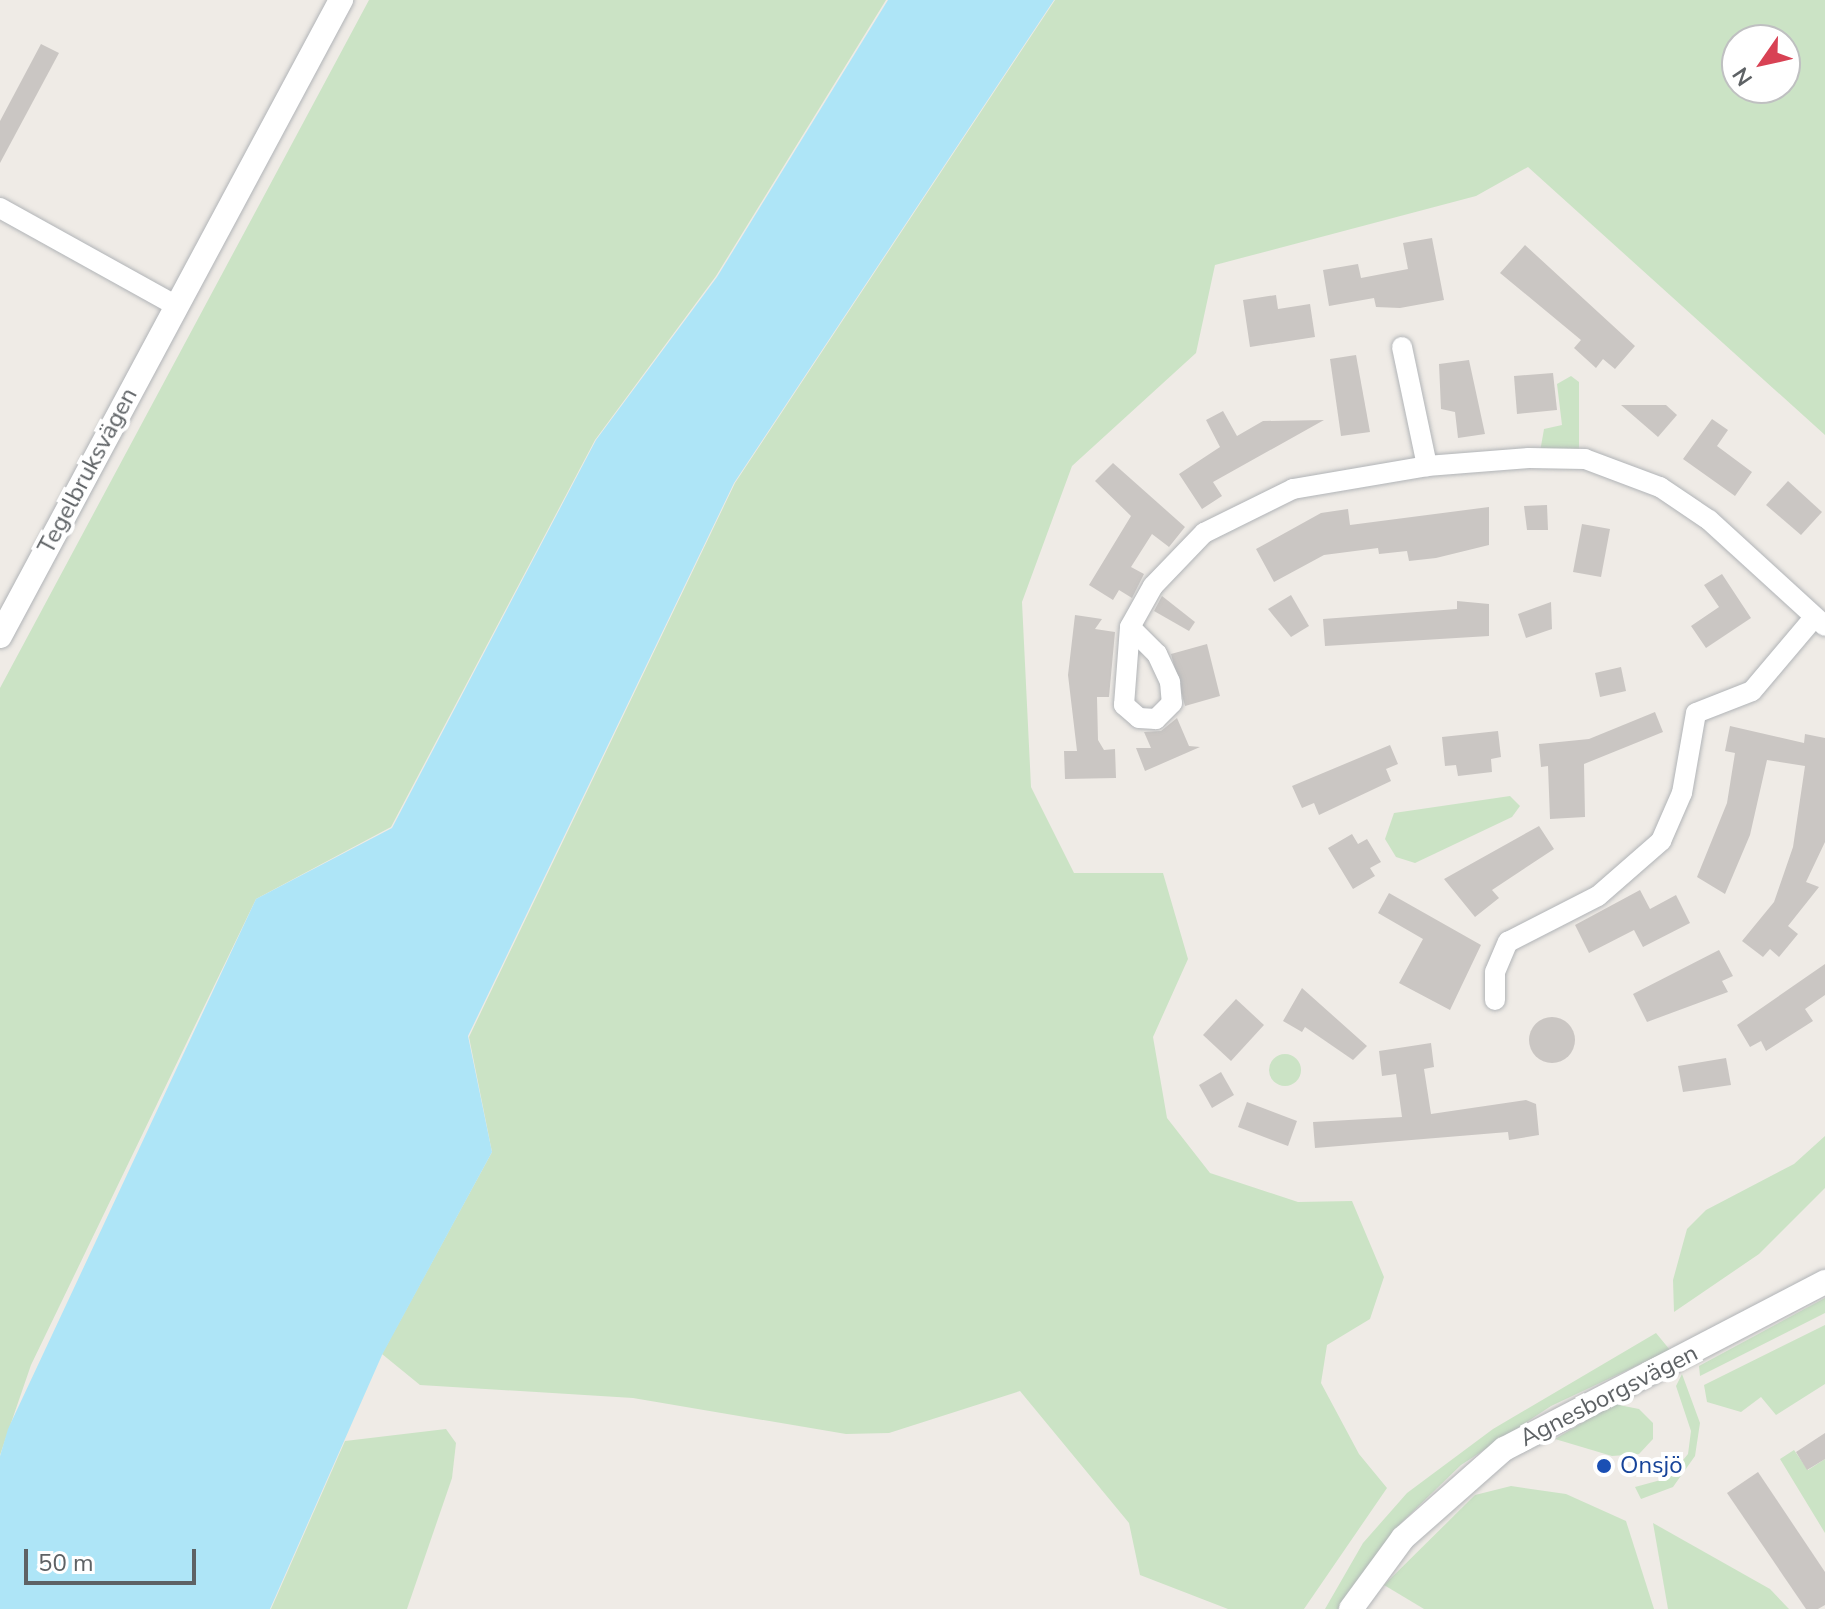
<!DOCTYPE html>
<meta charset="utf-8">
<style>
body{margin:0}
#map{position:relative;width:1825px;height:1609px;overflow:hidden;background:#efebe6;font-family:"Nunito Sans",sans-serif}
div>[style]{position:absolute}
.green>*{inset:0;background:#cbe3c5}
.round{border-radius:50%}
.water>*{inset:0;background:#aee5f7}
.building>*{inset:0;background:#cac6c3}
.roads{filter:drop-shadow(0 0 2px #b1b4b7) drop-shadow(0 0 2px #b1b4b7)}
.minor>*{height:20px;margin:-10px;padding:0 10px;transform-origin:10px;border-radius:10px;background:#fff}
.tertiary>*{height:24px;margin:-12px;padding:0 12px;transform-origin:12px;border-radius:12px;background:#fff}
.dots>*{width:22px;height:22px;translate:-50% -50%;box-sizing:border-box;border:4px solid #fff;border-radius:50%}
span{translate:-50% -50%;white-space:nowrap;text-align:center;line-height:1.15;-webkit-text-stroke:8px #fff;paint-order:stroke}
.street-label{font-size:24px;color:#5e6265}
.transit-label{font-size:24px;color:#164399}
.left{translate:0 -50%;text-align:left}
.north{position:absolute;left:1721px;top:24px;width:80px;height:80px;box-sizing:border-box;background:#fff;border:2px solid #bfc0c1;border-radius:50%;rotate:236deg;font-size:22px;font-weight:700;line-height:32px;text-align:center;color:#5e6265}
.north::after{content:'';display:block;margin:auto;width:28px;height:36px;background:#d84254;clip-path:polygon(50% 0,100% 100%,50% 72%,0 100%)}
.scale{position:absolute;left:24px;top:1549px;width:172px;height:36px;box-sizing:border-box;border:4px solid #5e6265;border-top:0;padding-left:10px;font-size:24px;line-height:28px;white-space:nowrap;color:#5e6265;-webkit-text-stroke:6px #fff;paint-order:stroke}
</style>
<div id="map">
<div class="green">
<i style="clip-path:polygon(369px 0,886px 0,716px 276px,595px 440px,391px 827px,256px 899px,31px 1365px,0 1455px,0 688px)"></i>
<i style="clip-path:polygon(evenodd,1055px 0,1825px 0,1825px 435px,1528px 167px,1476px 196px,1215px 265px,1196px 353px,1072px 466px,1022px 602px,1031px 787px,1074px 873px,1163px 873px,1188px 959px,1153px 1037px,1167px 1118px,1210px 1173px,1298px 1202px,1352px 1201px,1384px 1277px,1370px 1319px,1327px 1345px,1321px 1383px,1359px 1454px,1387px 1488px,1304px 1609px,1228px 1609px,1140px 1575px,1129px 1523px,1020px 1391px,889px 1433px,846px 1434px,633px 1398px,420px 1385px,382px 1354px,492px 1152px,469px 1037px,735px 483px,1055px 0,1737px 40px,1785px 40px,1785px 88px,1737px 88px,1737px 40px)"></i>
<i style="clip-path:polygon(1571px 376px,1579px 382px,1579px 449px,1540px 452px,1544px 429px,1562px 425px,1557px 384px)"></i>
<i style="clip-path:polygon(1510px 796px,1520px 806px,1512px 817px,1415px 863px,1396px 857px,1385px 839px,1394px 813px)"></i>
<i class="round" style="left:1269px;top:1054px;width:32px;height:32px"></i>
<i style="clip-path:polygon(1825px 1136px,1825px 1188px,1759px 1254px,1674px 1312px,1673px 1280px,1687px 1229px,1706px 1210px,1794px 1164px)"></i>
<i style="clip-path:polygon(1825px 1298px,1825px 1313px,1700px 1376px,1699px 1366px)"></i>
<i style="clip-path:polygon(1825px 1325px,1825px 1384px,1776px 1415px,1761px 1397px,1741px 1412px,1707px 1402px,1704px 1385px)"></i>
<i style="clip-path:polygon(1656px 1333px,1670px 1350px,1551px 1406px,1461px 1465px,1401px 1523px,1338px 1609px,1325px 1609px,1363px 1543px,1407px 1493px,1493px 1429px)"></i>
<i style="clip-path:polygon(1682px 1374px,1700px 1423px,1695px 1456px,1673px 1487px,1641px 1499px,1635px 1487px,1668px 1478px,1688px 1454px,1691px 1431px,1676px 1386px)"></i>
<i style="clip-path:polygon(1614px 1404px,1639px 1409px,1653px 1423px,1653px 1439px,1639px 1454px,1612px 1456px,1555px 1439px)"></i>
<i style="clip-path:polygon(446px 1429px,456px 1443px,452px 1478px,407px 1609px,271px 1609px,345px 1441px)"></i>
<i style="clip-path:polygon(1794px 1450px,1808px 1470px,1825px 1459px,1825px 1533px,1780px 1459px)"></i>
<i style="clip-path:polygon(1511px 1486px,1566px 1494px,1626px 1521px,1654px 1609px,1424px 1609px,1384px 1585px,1475px 1495px)"></i>
<i style="clip-path:polygon(1653px 1523px,1770px 1589px,1789px 1609px,1668px 1609px)"></i>
</div>
<div class="water">
<i style="clip-path:polygon(888px 0,1054px 0,734px 483px,468px 1036px,492px 1152px,382px 1355px,270px 1609px,0 1609px,0 1456px,8px 1429px,256px 899px,392px 828px,596px 440px,717px 277px)"></i>
</div>
<div class="building">
<i style="clip-path:polygon(41px 44px,59px 53px,0 163px,0 121px)"></i>
<i style="clip-path:polygon(1432px 238px,1444px 300px,1400px 308px,1376px 307px,1374px 298px,1329px 306px,1323px 270px,1358px 264px,1361px 278px,1408px 269px,1403px 243px)"></i>
<i style="clip-path:polygon(1525px 245px,1635px 346px,1615px 369px,1603px 359px,1596px 368px,1574px 348px,1581px 340px,1500px 273px)"></i>
<i style="clip-path:polygon(1276px 295px,1278px 309px,1310px 304px,1315px 337px,1250px 347px,1243px 300px)"></i>
<i style="clip-path:polygon(1356px 355px,1370px 432px,1341px 436px,1330px 359px)"></i>
<i style="clip-path:polygon(1469px 360px,1485px 434px,1458px 438px,1455px 412px,1441px 409px,1439px 364px)"></i>
<i style="clip-path:polygon(1553px 373px,1557px 410px,1517px 414px,1514px 376px)"></i>
<i style="clip-path:polygon(1621px 405px,1666px 405px,1677px 415px,1658px 437px)"></i>
<i style="clip-path:polygon(1223px 411px,1237px 436px,1263px 421px,1324px 420px,1213px 482px,1222px 496px,1202px 509px,1179px 474px,1220px 447px,1206px 420px)"></i>
<i style="clip-path:polygon(1712px 419px,1728px 430px,1717px 446px,1752px 472px,1735px 496px,1683px 459px)"></i>
<i style="clip-path:polygon(1113px 463px,1185px 527px,1169px 547px,1152px 534px,1131px 567px,1144px 574px,1132px 598px,1119px 590px,1113px 600px,1089px 585px,1131px 516px,1095px 481px)"></i>
<i style="clip-path:polygon(1788px 481px,1822px 512px,1801px 535px,1766px 505px)"></i>
<i style="clip-path:polygon(1547px 505px,1548px 530px,1527px 530px,1524px 506px)"></i>
<i style="clip-path:polygon(1489px 507px,1489px 545px,1436px 558px,1409px 561px,1407px 551px,1379px 554px,1378px 548px,1324px 555px,1274px 582px,1256px 549px,1321px 513px,1348px 509px,1350px 525px)"></i>
<i style="clip-path:polygon(1582px 524px,1610px 529px,1601px 577px,1573px 572px)"></i>
<i style="clip-path:polygon(1722px 574px,1751px 618px,1706px 648px,1691px 626px,1719px 607px,1704px 585px)"></i>
<i style="clip-path:polygon(1291px 595px,1309px 626px,1291px 637px,1268px 609px)"></i>
<i style="clip-path:polygon(1162px 596px,1195px 622px,1189px 631px,1154px 611px)"></i>
<i style="clip-path:polygon(1457px 601px,1489px 604px,1489px 636px,1325px 646px,1323px 619px,1457px 609px)"></i>
<i style="clip-path:polygon(1551px 602px,1552px 629px,1526px 638px,1518px 614px)"></i>
<i style="clip-path:polygon(1075px 615px,1102px 619px,1095px 629px,1115px 632px,1109px 697px,1097px 697px,1098px 740px,1104px 750px,1115px 749px,1116px 778px,1065px 779px,1064px 751px,1077px 751px,1068px 675px)"></i>
<i style="clip-path:polygon(1207px 644px,1220px 696px,1185px 706px,1171px 654px)"></i>
<i style="clip-path:polygon(1621px 667px,1626px 691px,1600px 697px,1595px 673px)"></i>
<i style="clip-path:polygon(1655px 712px,1663px 732px,1584px 764px,1585px 817px,1550px 819px,1548px 766px,1541px 767px,1539px 744px,1589px 739px)"></i>
<i style="clip-path:polygon(1177px 718px,1189px 746px,1200px 747px,1145px 771px,1136px 748px,1151px 748px,1144px 732px,1161px 731px)"></i>
<i style="clip-path:polygon(1730px 726px,1804px 743px,1805px 734px,1825px 738px,1825px 842px,1806px 882px,1819px 887px,1788px 926px,1798px 934px,1779px 957px,1770px 949px,1763px 957px,1742px 941px,1774px 902px,1793px 847px,1805px 766px,1767px 760px,1750px 835px,1725px 894px,1697px 877px,1727px 803px,1735px 753px,1725px 751px)"></i>
<i style="clip-path:polygon(1498px 731px,1501px 757px,1491px 759px,1492px 772px,1458px 776px,1456px 765px,1445px 766px,1442px 737px)"></i>
<i style="clip-path:polygon(1390px 745px,1398px 764px,1386px 769px,1391px 781px,1319px 815px,1314px 803px,1302px 808px,1292px 786px)"></i>
<i style="clip-path:polygon(1539px 826px,1554px 849px,1492px 890px,1499px 898px,1475px 917px,1444px 879px)"></i>
<i style="clip-path:polygon(1352px 834px,1358px 844px,1367px 839px,1381px 862px,1370px 868px,1375px 876px,1353px 889px,1328px 848px)"></i>
<i style="clip-path:polygon(1640px 890px,1650px 909px,1676px 895px,1690px 923px,1643px 947px,1634px 930px,1589px 953px,1575px 925px)"></i>
<i style="clip-path:polygon(1389px 893px,1481px 945px,1450px 1010px,1399px 983px,1423px 939px,1378px 913px)"></i>
<i style="clip-path:polygon(1719px 950px,1733px 976px,1722px 981px,1728px 992px,1647px 1022px,1633px 994px)"></i>
<i style="clip-path:polygon(1825px 964px,1825px 995px,1805px 1009px,1813px 1021px,1766px 1051px,1761px 1041px,1750px 1047px,1737px 1025px)"></i>
<i style="clip-path:polygon(1302px 988px,1367px 1046px,1353px 1060px,1305px 1027px,1302px 1032px,1283px 1021px)"></i>
<i style="clip-path:polygon(1236px 999px,1264px 1025px,1231px 1061px,1203px 1035px)"></i>
<i class="round" style="left:1529px;top:1017px;width:46px;height:46px"></i>
<i style="clip-path:polygon(1431px 1043px,1434px 1067px,1424px 1069px,1431px 1114px,1526px 1100px,1536px 1104px,1539px 1135px,1509px 1140px,1508px 1132px,1315px 1148px,1313px 1122px,1402px 1117px,1396px 1074px,1382px 1076px,1379px 1051px)"></i>
<i style="clip-path:polygon(1726px 1058px,1731px 1085px,1683px 1092px,1678px 1066px)"></i>
<i style="clip-path:polygon(1221px 1072px,1234px 1095px,1212px 1108px,1199px 1085px)"></i>
<i style="clip-path:polygon(1247px 1102px,1297px 1121px,1288px 1146px,1238px 1127px)"></i>
<i style="clip-path:polygon(1825px 1433px,1825px 1459px,1807px 1470px,1796px 1452px)"></i>
<i style="clip-path:polygon(1758px 1472px,1825px 1572px,1825px 1605px,1818px 1609px,1806px 1609px,1727px 1493px)"></i>
</div>
<div class="roads">
<div class="minor">
<i style="left:0;top:208px;width:202px;rotate:29deg"></i>
<i style="left:1402px;top:347px;width:122px;rotate:78.1deg"></i>
<i style="left:1130px;top:627px;width:38px;rotate:45deg"></i>
<i style="left:1157px;top:654px;width:31px;rotate:65deg"></i>
<i style="left:1170px;top:682px;width:21px;rotate:85deg"></i>
<i style="left:1172px;top:703px;width:23px;rotate:135deg"></i>
<i style="left:1156px;top:719px;width:17px;rotate:-177deg"></i>
<i style="left:1139px;top:718px;width:20px;rotate:-139deg"></i>
<i style="left:1124px;top:705px;width:78px;rotate:-85.6deg"></i>
<i style="left:1130px;top:627px;width:47px;rotate:-60.7deg"></i>
<i style="left:1153px;top:586px;width:74px;rotate:-46.1deg"></i>
<i style="left:1204px;top:533px;width:99px;rotate:-26.3deg"></i>
<i style="left:1293px;top:489px;width:136px;rotate:-9.7deg"></i>
<i style="left:1427px;top:466px;width:102px;rotate:-4.5deg"></i>
<i style="left:1529px;top:458px;width:56px;rotate:1deg"></i>
<i style="left:1585px;top:459px;width:80px;rotate:20.5deg"></i>
<i style="left:1660px;top:487px;width:59px;rotate:34deg"></i>
<i style="left:1709px;top:520px;width:157px;rotate:42.4deg"></i>
<i style="left:1495px;top:1000px;width:28px;rotate:-90deg"></i>
<i style="left:1495px;top:972px;width:33px;rotate:-67deg"></i>
<i style="left:1508px;top:942px;width:101px;rotate:-27.1deg"></i>
<i style="left:1598px;top:896px;width:84px;rotate:-41.1deg"></i>
<i style="left:1661px;top:841px;width:52px;rotate:-66.4deg"></i>
<i style="left:1682px;top:793px;width:81px;rotate:-80.1deg"></i>
<i style="left:1696px;top:713px;width:60px;rotate:-21.4deg"></i>
<i style="left:1752px;top:691px;width:93px;rotate:-49.8deg"></i>
</div>
<div class="tertiary">
<i style="left:0;top:636px;width:722px;rotate:-61.8deg"></i>
<i style="left:1351px;top:1609px;width:88px;rotate:-53.8deg"></i>
<i style="left:1403px;top:1538px;width:135px;rotate:-41.4deg"></i>
<i style="left:1504px;top:1449px;width:362px;rotate:-27.5deg"></i>
</div>
</div>
<div class="dots">
<i style="left:1604px;top:1466px;background:#1a4fb4"></i>
</div>
<div class="street-label">
<span style="left:88px;top:471px;rotate:-62deg">Tegelbruksvägen</span>
<span style="left:1609px;top:1396px;rotate:-27deg">Agnesborgsvägen</span>
</div>
<div class="transit-label">
<span class="left" style="left:1620px;top:1466px">Onsjö</span>
</div>
<div class="north">N</div>
<div class="scale">50 m</div>
</div>
